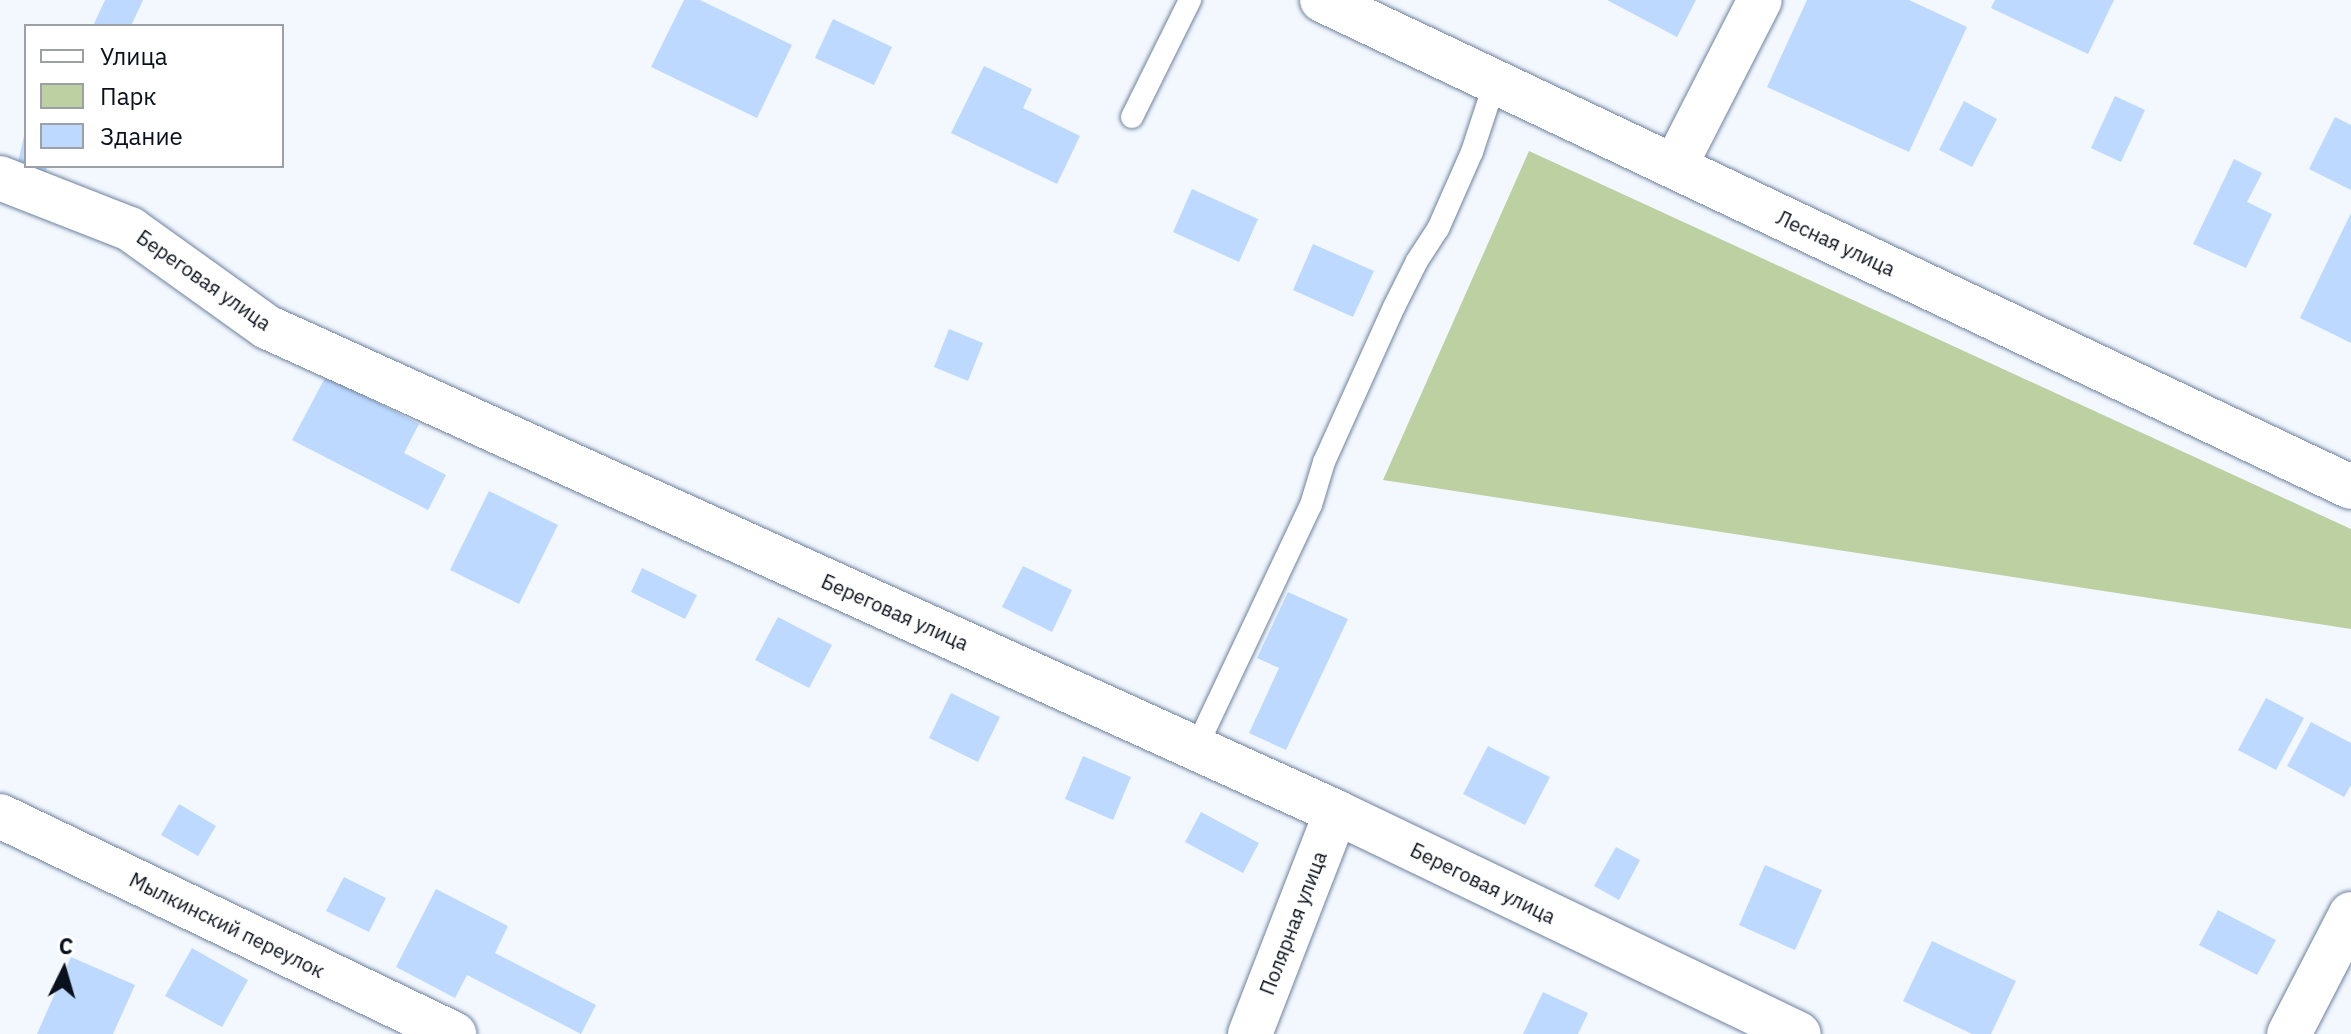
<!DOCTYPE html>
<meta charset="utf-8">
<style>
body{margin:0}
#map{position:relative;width:2351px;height:1034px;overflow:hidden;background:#f3f8fe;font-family:"IBM Plex Sans",sans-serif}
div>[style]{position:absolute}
.green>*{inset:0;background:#bcd0a2}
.building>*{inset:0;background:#bdd9ff}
.roads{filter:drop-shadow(0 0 2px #6e829f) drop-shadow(0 0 2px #6e829f)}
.service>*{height:22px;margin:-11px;padding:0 11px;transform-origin:11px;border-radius:11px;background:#fff}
.minor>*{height:44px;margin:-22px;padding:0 22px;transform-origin:22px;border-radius:22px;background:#fff}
.tertiary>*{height:44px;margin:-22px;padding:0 22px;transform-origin:22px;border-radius:22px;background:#fff}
span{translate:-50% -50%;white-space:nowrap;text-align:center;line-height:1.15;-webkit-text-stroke:7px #fff;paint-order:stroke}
.street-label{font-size:20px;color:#0a111c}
.legend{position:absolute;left:24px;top:24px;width:260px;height:144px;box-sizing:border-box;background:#fff;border:2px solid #9da0a4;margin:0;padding:10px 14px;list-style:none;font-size:24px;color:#0a111c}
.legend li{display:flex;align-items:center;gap:16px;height:40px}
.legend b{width:40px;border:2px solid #9da0a4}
.north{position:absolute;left:24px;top:930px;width:80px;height:80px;-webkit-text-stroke:6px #fff;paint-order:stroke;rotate:5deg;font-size:22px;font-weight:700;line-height:32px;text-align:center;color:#0a111c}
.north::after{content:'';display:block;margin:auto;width:28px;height:36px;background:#0a111c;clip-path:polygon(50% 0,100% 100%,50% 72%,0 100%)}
</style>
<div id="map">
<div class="green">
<i style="clip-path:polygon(1529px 151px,2351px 529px,2351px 629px,1383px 480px)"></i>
</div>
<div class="building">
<i style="clip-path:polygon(105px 0,143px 0,131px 26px,93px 26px)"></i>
<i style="clip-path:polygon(684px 0,700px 0,792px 45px,757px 118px,651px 67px)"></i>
<i style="clip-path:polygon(1607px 0,1696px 0,1677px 37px)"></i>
<i style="clip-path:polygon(1807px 0,1909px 0,1967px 27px,1909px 152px,1767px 87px)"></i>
<i style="clip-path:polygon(1995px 0,2114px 0,2088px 54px,1991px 8px)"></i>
<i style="clip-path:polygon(833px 19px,892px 47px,874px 85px,815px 58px)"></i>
<i style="clip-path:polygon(984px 66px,1032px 89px,1023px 108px,1080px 136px,1057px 184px,951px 133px)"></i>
<i style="clip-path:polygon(2115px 96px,2145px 110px,2121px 162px,2091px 148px)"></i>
<i style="clip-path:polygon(1964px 101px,1997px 119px,1972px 167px,1939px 150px)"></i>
<i style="clip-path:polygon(2335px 117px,2351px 125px,2351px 190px,2309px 169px)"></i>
<i style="clip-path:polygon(25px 131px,26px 166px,47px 166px,46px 173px,17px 167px)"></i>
<i style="clip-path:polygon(2234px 159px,2262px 173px,2247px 202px,2272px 214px,2246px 268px,2193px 244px)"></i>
<i style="clip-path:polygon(1192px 189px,1258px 219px,1239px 262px,1173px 232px)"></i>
<i style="clip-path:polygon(2351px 213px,2351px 343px,2300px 318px)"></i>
<i style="clip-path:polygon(1313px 244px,1374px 271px,1353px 317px,1293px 290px)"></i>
<i style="clip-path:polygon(949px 329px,983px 343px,968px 381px,934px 367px)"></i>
<i style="clip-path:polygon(326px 376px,419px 424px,404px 453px,446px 475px,428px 510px,292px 440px)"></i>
<i style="clip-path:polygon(489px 491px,558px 525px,519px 604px,450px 570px)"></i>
<i style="clip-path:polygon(1023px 566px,1072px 590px,1052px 632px,1002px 607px)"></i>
<i style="clip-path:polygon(642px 568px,697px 595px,685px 619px,631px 592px)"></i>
<i style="clip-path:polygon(1288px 592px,1348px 619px,1286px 750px,1249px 733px,1279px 668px,1257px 658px)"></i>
<i style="clip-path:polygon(778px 617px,832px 645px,809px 688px,755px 660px)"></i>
<i style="clip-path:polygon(951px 693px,1000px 717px,978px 762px,929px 738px)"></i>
<i style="clip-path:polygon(2266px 698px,2304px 718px,2276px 770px,2238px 750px)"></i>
<i style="clip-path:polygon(2311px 722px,2351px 743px,2351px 785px,2344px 797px,2287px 766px)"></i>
<i style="clip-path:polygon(1488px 746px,1550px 777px,1525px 825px,1463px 794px)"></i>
<i style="clip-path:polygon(1083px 756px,1131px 777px,1113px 820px,1065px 799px)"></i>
<i style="clip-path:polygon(179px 804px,216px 826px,198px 856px,161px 835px)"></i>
<i style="clip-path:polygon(1201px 812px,1259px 843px,1243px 873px,1185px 842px)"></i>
<i style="clip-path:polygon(1616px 847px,1640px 860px,1619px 900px,1594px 886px)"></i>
<i style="clip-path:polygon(1765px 865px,1822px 890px,1795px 950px,1739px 925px)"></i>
<i style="clip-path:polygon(344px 877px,386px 898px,369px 932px,326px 911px)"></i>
<i style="clip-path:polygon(436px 889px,508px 926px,495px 953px,596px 1005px,581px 1034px,467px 975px,455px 998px,396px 967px)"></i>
<i style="clip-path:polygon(2218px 910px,2276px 940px,2257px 975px,2199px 945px)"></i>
<i style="clip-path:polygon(1932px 941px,2016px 981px,1991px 1034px,1972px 1034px,1903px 1001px)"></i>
<i style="clip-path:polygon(192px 948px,248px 980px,222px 1027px,165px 996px)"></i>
<i style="clip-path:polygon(71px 957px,135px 985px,113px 1034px,37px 1034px)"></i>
<i style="clip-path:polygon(1543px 992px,1588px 1013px,1578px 1034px,1523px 1034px)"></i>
</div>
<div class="roads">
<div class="service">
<i style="left:1132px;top:117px;width:131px;rotate:-63.6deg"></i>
<i style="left:1196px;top:748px;width:269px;rotate:-64.7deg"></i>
<i style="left:1311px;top:505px;width:45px;rotate:-73.2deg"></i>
<i style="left:1324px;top:462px;width:170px;rotate:-65.7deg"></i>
<i style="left:1394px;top:307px;width:51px;rotate:-63.4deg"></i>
<i style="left:1417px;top:261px;width:38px;rotate:-57deg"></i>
<i style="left:1438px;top:229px;width:84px;rotate:-66.2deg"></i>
<i style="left:1472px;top:152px;width:74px;rotate:-71.8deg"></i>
</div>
<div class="minor">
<i style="left:1675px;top:166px;width:186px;rotate:-62.9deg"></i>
<i style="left:0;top:178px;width:140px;rotate:21.4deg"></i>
<i style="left:130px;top:229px;width:168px;rotate:35.6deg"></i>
<i style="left:267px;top:327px;width:1174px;rotate:24.4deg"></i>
<i style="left:1336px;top:812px;width:513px;rotate:25.62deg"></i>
<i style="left:0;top:816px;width:504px;rotate:25.65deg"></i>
<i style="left:1250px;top:1034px;width:238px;rotate:-68.8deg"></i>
<i style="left:2289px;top:1034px;width:135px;rotate:-62.7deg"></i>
</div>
<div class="tertiary">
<i style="left:1322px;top:0;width:1138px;rotate:25.33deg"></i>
</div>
</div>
<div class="street-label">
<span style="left:1836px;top:243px;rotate:25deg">Лесная улица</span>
<span style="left:204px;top:280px;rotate:35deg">Береговая улица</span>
<span style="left:895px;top:612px;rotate:24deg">Береговая улица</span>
<span style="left:1483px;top:883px;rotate:26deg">Береговая улица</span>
<span style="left:1293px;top:923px;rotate:-69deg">Полярная улица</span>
<span style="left:227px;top:925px;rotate:26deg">Мылкинский переулок</span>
</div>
<ul class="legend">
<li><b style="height:10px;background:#fff"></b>Улица</li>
<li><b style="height:22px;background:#bcd0a2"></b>Парк</li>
<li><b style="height:22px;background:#bdd9ff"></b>Здание</li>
</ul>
<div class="north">С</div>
</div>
